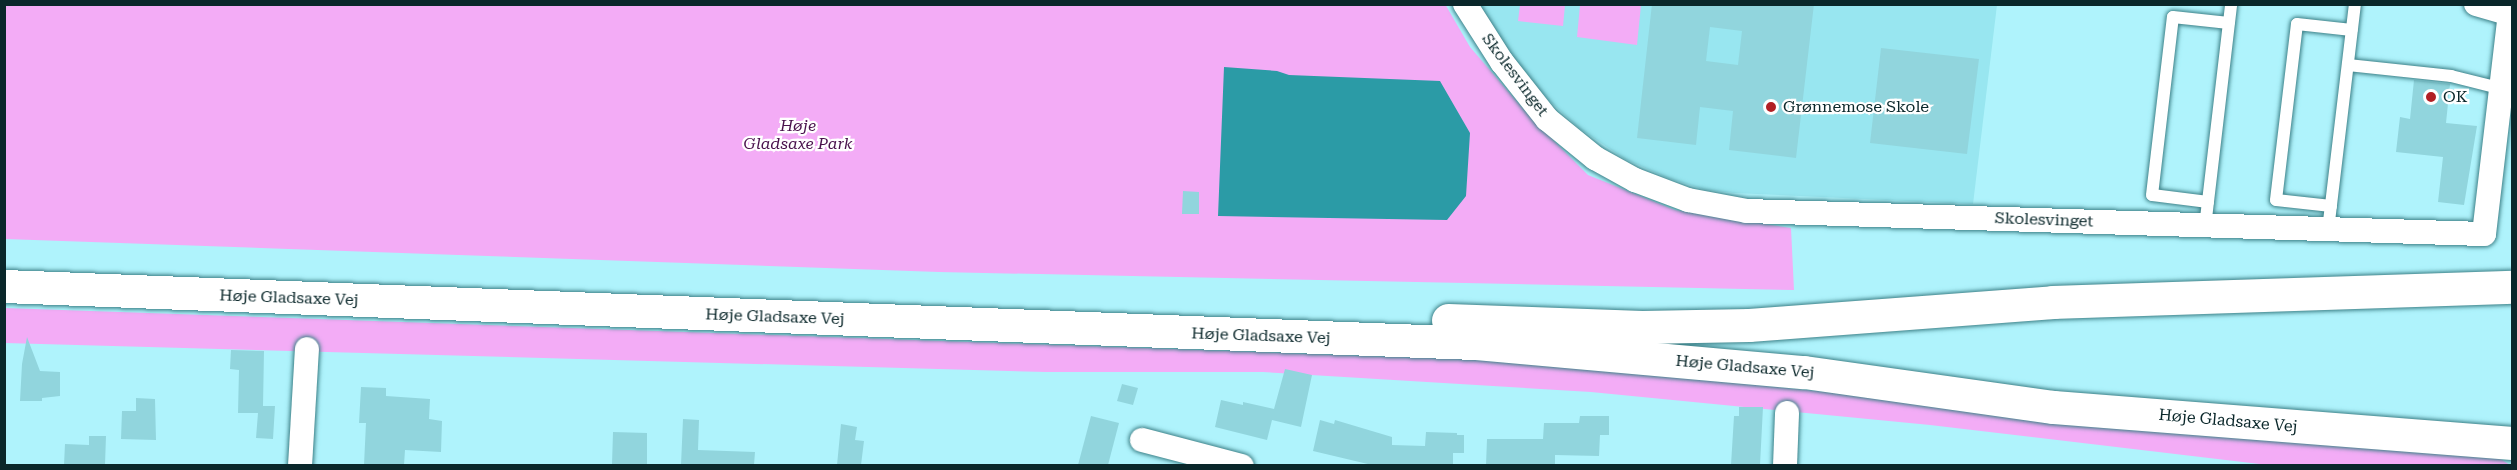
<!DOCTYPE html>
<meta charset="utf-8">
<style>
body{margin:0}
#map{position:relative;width:2517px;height:470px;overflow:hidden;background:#aff3fc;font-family:"Roboto Serif",serif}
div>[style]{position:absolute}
.built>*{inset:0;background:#98e6f0}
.green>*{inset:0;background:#f3acf6}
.water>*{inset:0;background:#2b9ba6}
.building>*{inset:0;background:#91d5dd}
.roads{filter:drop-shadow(0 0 2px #3d8188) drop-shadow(0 0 2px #3d8188)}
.lane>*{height:12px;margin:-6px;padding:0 6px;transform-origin:6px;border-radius:6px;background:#fff}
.street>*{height:24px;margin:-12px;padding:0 12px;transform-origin:12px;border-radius:12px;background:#fff}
.secondary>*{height:33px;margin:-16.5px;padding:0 16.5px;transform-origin:16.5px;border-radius:16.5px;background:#fff}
.dots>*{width:16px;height:16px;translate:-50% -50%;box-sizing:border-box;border:3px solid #fff;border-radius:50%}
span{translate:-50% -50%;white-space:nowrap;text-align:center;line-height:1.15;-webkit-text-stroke:4.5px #fff;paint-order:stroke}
.street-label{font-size:16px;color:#0a272a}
.poi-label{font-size:16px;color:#0a272a}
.left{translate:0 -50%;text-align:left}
.park-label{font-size:16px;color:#49114c;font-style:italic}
.frame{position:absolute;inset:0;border:6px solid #0a272a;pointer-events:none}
</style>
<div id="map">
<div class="built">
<i style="clip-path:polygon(1479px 5px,1997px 5px,1973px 204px,1735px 193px,1706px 190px,1668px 178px,1625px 159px,1579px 128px,1538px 90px,1509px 53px)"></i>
</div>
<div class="green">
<i style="clip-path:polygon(1445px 4px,1470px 47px,1532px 119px,1588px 175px,1675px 210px,1791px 228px,1794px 290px,939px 272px,5px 239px,5px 5px)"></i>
<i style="clip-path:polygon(1520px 5px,1565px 5px,1563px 26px,1518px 21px)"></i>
<i style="clip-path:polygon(1580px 5px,1641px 5px,1637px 45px,1577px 37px)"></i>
<i style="clip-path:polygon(5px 308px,1512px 361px,2499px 458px,2510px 465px,2268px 465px,1930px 425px,1591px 392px,1263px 372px,1046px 372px,5px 343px)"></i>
</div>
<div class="water">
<i style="clip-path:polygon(1224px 67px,1277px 71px,1289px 75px,1440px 81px,1470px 133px,1466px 196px,1447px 220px,1218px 216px)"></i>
</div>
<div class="building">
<i style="clip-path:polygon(evenodd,1652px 4px,1814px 4px,1796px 158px,1729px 150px,1733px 111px,1700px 107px,1696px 145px,1637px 138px,1652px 4px,1710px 27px,1742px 31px,1738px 65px,1706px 61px,1710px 27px)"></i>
<i style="clip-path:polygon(1881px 48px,1979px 59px,1967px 154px,1870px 143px)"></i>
<i style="clip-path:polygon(2414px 80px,2450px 84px,2446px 123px,2477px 126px,2464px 205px,2438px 202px,2443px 157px,2396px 152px,2400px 117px,2410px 119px)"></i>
<i style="clip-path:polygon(1183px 191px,1199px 192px,1199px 214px,1182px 214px)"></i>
<i style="clip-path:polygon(27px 337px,40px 371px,60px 372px,60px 396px,42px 398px,42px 401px,20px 401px,22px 364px)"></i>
<i style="clip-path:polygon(231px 350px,264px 351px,263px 406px,275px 406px,273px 439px,256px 438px,258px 413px,238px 413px,239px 370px,230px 369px)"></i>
<i style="clip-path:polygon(1285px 369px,1312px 375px,1301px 427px,1272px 420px,1267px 440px,1215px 427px,1221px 400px,1243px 405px,1243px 402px,1274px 409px)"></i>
<i style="clip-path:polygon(1122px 384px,1138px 388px,1133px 405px,1117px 401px)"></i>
<i style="clip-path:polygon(361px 387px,386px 388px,386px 396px,430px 399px,429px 419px,442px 421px,441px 452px,405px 450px,404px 465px,364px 465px,366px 423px,359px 423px)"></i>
<i style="clip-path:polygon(136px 398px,155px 399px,156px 440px,121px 439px,122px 411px,136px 411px)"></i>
<i style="clip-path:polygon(1739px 407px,1763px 407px,1760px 465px,1731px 465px,1734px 416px,1739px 416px)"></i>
<i style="clip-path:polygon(1091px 416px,1119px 423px,1108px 465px,1078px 465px)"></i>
<i style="clip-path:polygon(1580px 416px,1609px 416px,1609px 435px,1600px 435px,1599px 456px,1555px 455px,1555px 465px,1486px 465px,1487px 439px,1543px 439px,1544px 423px,1579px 423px)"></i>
<i style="clip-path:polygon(683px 419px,699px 420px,698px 450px,755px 452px,754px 465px,681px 465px)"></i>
<i style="clip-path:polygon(1320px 420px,1334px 424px,1335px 420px,1392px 437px,1392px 445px,1425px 446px,1426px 432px,1457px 433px,1457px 435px,1464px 435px,1464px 453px,1453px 453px,1453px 465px,1372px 465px,1313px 451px)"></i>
<i style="clip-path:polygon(841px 424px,857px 427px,855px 440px,864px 441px,861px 465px,837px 465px)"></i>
<i style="clip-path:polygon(613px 432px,647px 433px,647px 465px,612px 465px)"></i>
<i style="clip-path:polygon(89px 436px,106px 436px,105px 465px,64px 465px,65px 444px,89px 445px)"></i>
</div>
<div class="roads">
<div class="lane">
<i style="left:2348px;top:65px;width:104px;rotate:6.1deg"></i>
<i style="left:2451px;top:76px;width:54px;rotate:14deg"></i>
<i style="left:2208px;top:202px;width:56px;rotate:-172.9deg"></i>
<i style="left:2152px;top:195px;width:179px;rotate:-83.3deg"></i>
<i style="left:2173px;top:17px;width:56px;rotate:6.1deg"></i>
<i style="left:2331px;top:206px;width:55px;rotate:-173.8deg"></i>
<i style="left:2276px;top:200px;width:177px;rotate:-83.2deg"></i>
<i style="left:2297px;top:24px;width:55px;rotate:6.2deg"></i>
<i style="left:2205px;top:227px;width:225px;rotate:-83.3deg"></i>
<i style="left:2328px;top:230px;width:228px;rotate:-83.2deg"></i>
</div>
<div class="street">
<i style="left:1465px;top:4px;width:69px;rotate:57.5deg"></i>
<i style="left:1502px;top:62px;width:73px;rotate:51.7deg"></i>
<i style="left:1547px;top:119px;width:62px;rotate:39.1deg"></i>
<i style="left:1595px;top:158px;width:46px;rotate:28.8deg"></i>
<i style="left:1635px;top:180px;width:57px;rotate:20.7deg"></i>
<i style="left:1688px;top:200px;width:60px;rotate:10.6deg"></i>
<i style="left:1747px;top:211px;width:737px;rotate:1.79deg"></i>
<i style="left:2484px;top:234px;width:232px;rotate:-83.3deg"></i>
<i style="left:2476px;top:4px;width:37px;rotate:16deg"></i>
<i style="left:1142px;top:440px;width:103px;rotate:14.6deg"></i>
<i style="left:300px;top:466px;width:117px;rotate:-86.6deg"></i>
<i style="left:1785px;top:466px;width:53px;rotate:-87.8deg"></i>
</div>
<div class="secondary">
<i style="left:4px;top:286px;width:1473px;rotate:2.22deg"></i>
<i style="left:1476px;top:343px;width:329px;rotate:5.1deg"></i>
<i style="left:1804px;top:372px;width:252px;rotate:8deg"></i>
<i style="left:2054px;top:407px;width:459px;rotate:4.5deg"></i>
<i style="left:1448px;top:320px;width:194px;rotate:2.1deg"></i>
<i style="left:1642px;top:327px;width:107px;rotate:-1.1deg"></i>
<i style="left:1749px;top:325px;width:305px;rotate:-4.3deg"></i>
<i style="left:2053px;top:302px;width:459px;rotate:-1.9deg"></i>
</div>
</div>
<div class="dots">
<i style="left:2431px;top:97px;background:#b11f24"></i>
<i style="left:1771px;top:107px;background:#b11f24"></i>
</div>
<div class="street-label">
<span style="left:1515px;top:75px;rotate:53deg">Skolesvinget</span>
<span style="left:2044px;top:220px;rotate:2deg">Skolesvinget</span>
<span style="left:289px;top:298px;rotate:2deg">Høje Gladsaxe Vej</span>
<span style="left:775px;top:317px;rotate:2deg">Høje Gladsaxe Vej</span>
<span style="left:1261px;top:336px;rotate:2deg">Høje Gladsaxe Vej</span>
<span style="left:1745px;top:367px;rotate:5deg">Høje Gladsaxe Vej</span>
<span style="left:2228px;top:421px;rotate:5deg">Høje Gladsaxe Vej</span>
</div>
<div class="poi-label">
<span class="left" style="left:2443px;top:97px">OK</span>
<span class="left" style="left:1783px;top:107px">Grønnemose Skole</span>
</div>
<div class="park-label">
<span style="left:798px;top:135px">Høje<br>Gladsaxe Park</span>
</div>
<div class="frame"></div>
</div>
